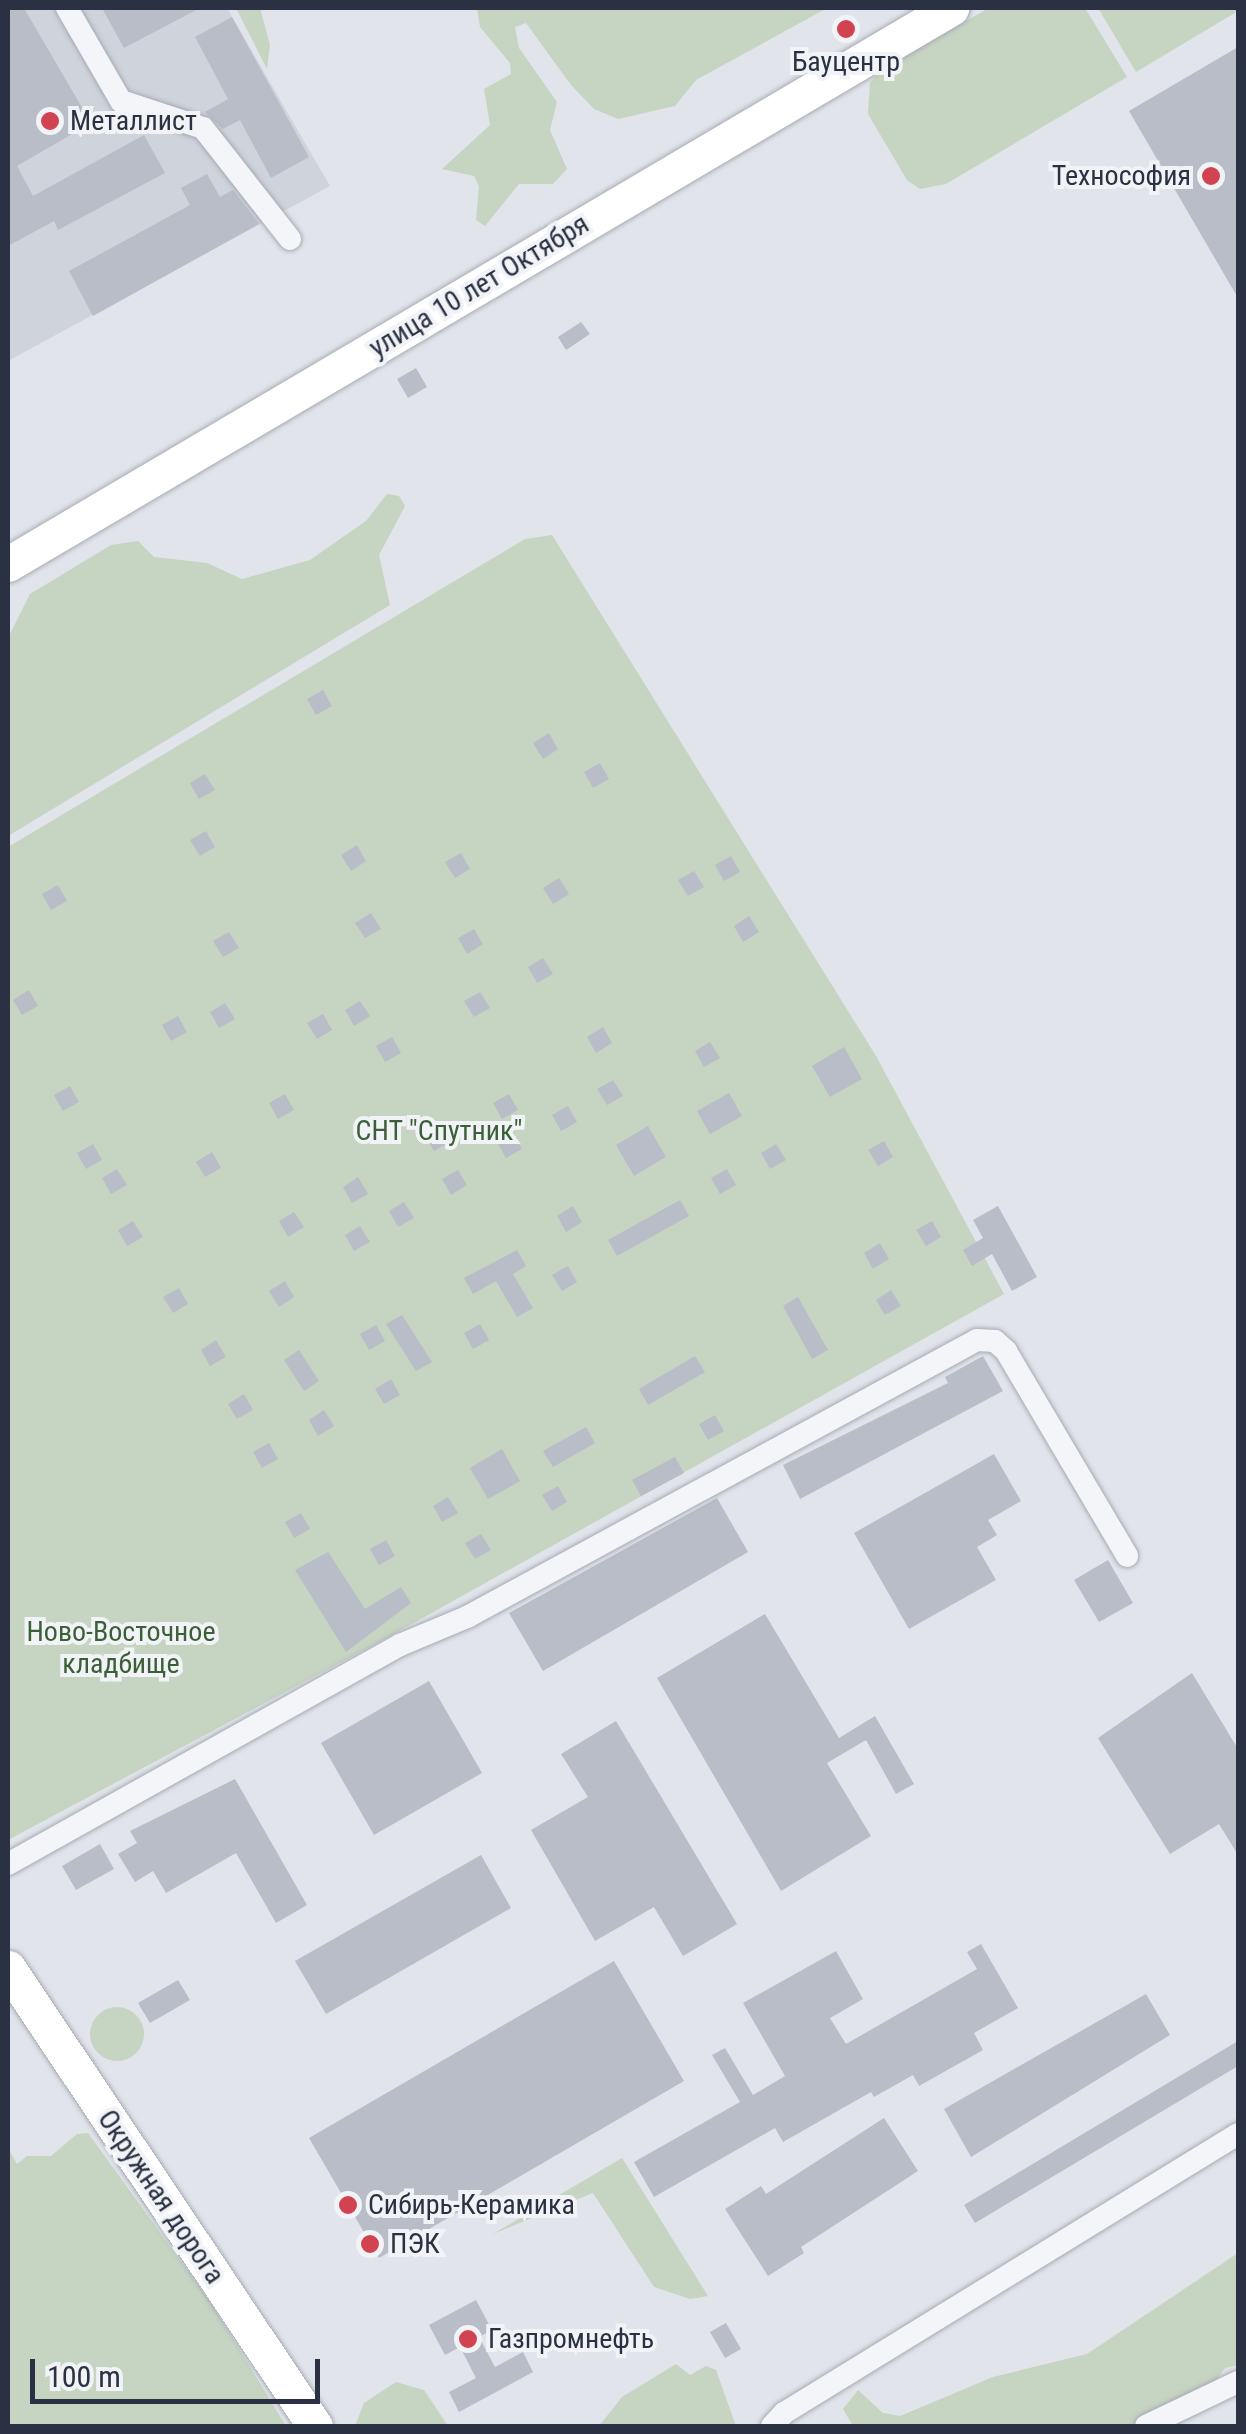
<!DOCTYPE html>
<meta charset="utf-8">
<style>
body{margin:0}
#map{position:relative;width:1246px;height:2434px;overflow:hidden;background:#e1e4ea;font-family:"Roboto Condensed",sans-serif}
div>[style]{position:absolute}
.built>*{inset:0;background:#cfd3dc}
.green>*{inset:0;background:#c6d4c2}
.round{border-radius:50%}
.building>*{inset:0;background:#b8bdc7}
.roads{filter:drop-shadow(0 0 2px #a6abb4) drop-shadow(0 0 2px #a6abb4)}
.minor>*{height:22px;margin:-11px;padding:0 11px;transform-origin:11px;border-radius:11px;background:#f4f5f8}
.primary>*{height:35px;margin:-17.5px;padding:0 17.5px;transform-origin:17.5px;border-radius:17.5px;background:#fff}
.dots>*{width:28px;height:28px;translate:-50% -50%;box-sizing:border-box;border:5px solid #f1f3f7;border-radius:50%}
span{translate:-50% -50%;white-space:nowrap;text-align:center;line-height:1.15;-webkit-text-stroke:8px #f1f3f7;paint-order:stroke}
.poi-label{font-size:28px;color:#293142}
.left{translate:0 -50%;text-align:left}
.right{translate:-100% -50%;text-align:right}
.street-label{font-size:28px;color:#293142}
.park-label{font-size:28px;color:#3b5f36}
.frame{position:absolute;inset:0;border:10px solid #293142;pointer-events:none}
.scale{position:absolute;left:30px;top:2359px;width:290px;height:45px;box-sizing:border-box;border:5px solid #293142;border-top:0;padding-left:12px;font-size:30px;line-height:35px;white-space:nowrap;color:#293142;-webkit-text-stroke:8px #f1f3f7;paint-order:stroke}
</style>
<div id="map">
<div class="built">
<i style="clip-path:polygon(8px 8px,227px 8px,330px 186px,8px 361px)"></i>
</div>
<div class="green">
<i style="clip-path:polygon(236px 8px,260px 8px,270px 45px,267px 69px)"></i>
<i style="clip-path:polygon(477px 8px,827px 8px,696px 80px,675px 106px,618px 119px,594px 109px,571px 85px,526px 23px,515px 27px,519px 48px,557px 102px,550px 130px,567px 169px,553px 184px,519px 184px,485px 226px,476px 220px,479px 186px,474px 176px,442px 169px,490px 125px,484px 89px,511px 74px,510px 63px,480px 27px)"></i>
<i style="clip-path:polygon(989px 8px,1085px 8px,1127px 77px,946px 184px,920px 189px,907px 180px,868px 114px,870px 83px,883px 68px)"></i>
<i style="clip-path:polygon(1098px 8px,1238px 8px,1238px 11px,1136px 72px)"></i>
<i style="clip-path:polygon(387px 494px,399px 496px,405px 506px,379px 555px,390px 605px,8px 836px,8px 638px,30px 594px,111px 545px,138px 541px,154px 557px,207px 563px,242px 579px,310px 560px,366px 521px)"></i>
<i style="clip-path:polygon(552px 535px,876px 1056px,1004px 1294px,394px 1634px,8px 1840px,8px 847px,525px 539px)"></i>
<i class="round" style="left:90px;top:2007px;width:54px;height:54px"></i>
<i style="clip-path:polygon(88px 2133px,211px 2303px,286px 2426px,8px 2426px,8px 2148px,17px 2164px,27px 2156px,51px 2156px,77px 2134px)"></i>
<i style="clip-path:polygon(622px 2158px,708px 2296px,690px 2299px,654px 2287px,593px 2193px,493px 2234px)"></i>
<i style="clip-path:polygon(1238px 2253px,1238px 2365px,1225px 2368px,1207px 2394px,1145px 2426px,853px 2426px,843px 2409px,858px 2390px,883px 2413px,900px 2416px,993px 2377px,1087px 2354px)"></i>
<i style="clip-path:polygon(676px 2364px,690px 2375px,706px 2366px,716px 2370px,736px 2426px,599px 2426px,622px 2397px)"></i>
<i style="clip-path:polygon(396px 2382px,424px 2390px,448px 2426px,355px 2426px,364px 2403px)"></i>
</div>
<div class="building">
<i style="clip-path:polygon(8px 8px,24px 8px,91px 123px,17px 166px,33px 196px,144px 135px,165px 173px,58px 230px,54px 221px,8px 246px)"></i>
<i style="clip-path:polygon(102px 8px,200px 8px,124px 48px)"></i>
<i style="clip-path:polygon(232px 17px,309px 157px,271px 178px,240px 120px,223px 129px,205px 112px,228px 99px,195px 37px)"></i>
<i style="clip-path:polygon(1238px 47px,1238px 298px,1129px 111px)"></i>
<i style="clip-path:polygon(207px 174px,220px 197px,233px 190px,259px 224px,93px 316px,69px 271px,190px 205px,181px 188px)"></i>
<i style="clip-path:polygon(581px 322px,590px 334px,566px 350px,558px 337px)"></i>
<i style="clip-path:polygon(416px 368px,427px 387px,408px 398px,397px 379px)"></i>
<i style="clip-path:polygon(323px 690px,332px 706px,316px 715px,307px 699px)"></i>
<i style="clip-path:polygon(549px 733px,558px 749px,543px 759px,533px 743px)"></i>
<i style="clip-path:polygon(600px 763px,609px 779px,593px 788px,584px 772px)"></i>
<i style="clip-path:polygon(205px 774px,215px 790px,199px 799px,190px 783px)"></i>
<i style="clip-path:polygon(206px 831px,215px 847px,200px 856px,190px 840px)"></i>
<i style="clip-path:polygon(357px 845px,366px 861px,351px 871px,341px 855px)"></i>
<i style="clip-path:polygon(461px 853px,470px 869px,455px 878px,445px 862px)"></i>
<i style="clip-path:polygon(731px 856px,740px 872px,724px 881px,715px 865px)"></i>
<i style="clip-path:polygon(694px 871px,704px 887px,688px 896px,678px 880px)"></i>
<i style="clip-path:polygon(559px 878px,569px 894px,553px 904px,543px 888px)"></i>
<i style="clip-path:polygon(58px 885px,67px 901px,51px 910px,42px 894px)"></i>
<i style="clip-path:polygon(371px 913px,381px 929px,365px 938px,355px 923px)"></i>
<i style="clip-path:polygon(749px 916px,759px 932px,743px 942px,734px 926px)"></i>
<i style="clip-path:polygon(474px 929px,483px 944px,467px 954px,458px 938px)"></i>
<i style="clip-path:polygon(229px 932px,239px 948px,223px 957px,213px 941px)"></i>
<i style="clip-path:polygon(543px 958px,553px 974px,537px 983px,528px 967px)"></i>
<i style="clip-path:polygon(29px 990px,38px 1006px,22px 1015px,13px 1000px)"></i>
<i style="clip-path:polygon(480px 992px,490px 1008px,474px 1017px,464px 1001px)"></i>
<i style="clip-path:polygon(360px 1001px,370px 1016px,354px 1026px,345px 1010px)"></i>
<i style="clip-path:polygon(225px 1003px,235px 1019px,219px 1028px,210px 1012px)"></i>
<i style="clip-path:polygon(323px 1014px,332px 1030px,317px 1039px,307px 1023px)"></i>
<i style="clip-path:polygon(178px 1016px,187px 1032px,171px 1041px,162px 1025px)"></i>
<i style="clip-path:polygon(603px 1027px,612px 1043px,596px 1053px,587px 1037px)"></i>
<i style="clip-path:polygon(392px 1037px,401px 1053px,385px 1062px,376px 1046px)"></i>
<i style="clip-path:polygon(710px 1042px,720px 1058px,704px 1067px,695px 1051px)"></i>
<i style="clip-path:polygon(844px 1047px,862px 1079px,830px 1097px,812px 1066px)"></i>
<i style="clip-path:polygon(613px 1080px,623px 1096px,607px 1105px,597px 1089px)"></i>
<i style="clip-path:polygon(70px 1086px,79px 1102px,63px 1111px,54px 1095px)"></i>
<i style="clip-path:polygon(729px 1093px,742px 1116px,710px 1134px,697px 1111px)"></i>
<i style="clip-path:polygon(285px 1094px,294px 1110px,278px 1119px,269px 1103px)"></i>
<i style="clip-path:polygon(509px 1094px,518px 1110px,502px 1119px,493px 1103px)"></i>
<i style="clip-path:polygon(568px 1106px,577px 1122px,561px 1131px,552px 1115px)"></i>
<i style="clip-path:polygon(441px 1126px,450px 1142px,434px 1151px,425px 1135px)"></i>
<i style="clip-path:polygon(648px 1126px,666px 1157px,634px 1176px,616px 1145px)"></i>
<i style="clip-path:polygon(513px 1133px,522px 1149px,506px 1158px,497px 1142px)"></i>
<i style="clip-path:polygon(884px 1141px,893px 1157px,878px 1166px,868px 1150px)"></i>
<i style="clip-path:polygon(93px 1144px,102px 1160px,86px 1169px,77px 1153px)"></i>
<i style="clip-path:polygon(776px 1144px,786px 1160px,770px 1169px,761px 1153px)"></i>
<i style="clip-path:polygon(212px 1152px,221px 1168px,205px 1177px,196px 1162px)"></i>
<i style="clip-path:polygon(117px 1169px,127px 1185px,111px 1194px,102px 1178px)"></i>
<i style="clip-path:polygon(727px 1169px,736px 1185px,720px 1194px,711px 1178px)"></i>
<i style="clip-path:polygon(458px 1170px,467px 1185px,451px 1195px,442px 1179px)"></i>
<i style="clip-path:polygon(358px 1177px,368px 1194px,352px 1203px,343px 1187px)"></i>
<i style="clip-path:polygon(680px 1200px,689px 1216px,617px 1256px,608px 1240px)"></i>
<i style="clip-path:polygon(404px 1202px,414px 1218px,398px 1227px,389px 1211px)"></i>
<i style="clip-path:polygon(573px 1206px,582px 1222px,566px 1232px,557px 1216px)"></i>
<i style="clip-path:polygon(998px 1206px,1037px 1277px,1012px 1291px,992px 1254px,972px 1266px,963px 1250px,983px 1238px,973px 1220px)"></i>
<i style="clip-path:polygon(294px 1212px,304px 1227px,288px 1237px,279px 1221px)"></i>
<i style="clip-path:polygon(133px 1221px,143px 1237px,127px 1246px,118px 1230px)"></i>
<i style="clip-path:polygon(932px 1221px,941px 1237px,926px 1246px,916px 1230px)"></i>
<i style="clip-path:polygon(360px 1226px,370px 1242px,354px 1251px,345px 1235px)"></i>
<i style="clip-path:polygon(880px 1243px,889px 1259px,873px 1269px,864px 1253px)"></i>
<i style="clip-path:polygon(517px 1250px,526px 1266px,513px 1274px,533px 1308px,517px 1317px,496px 1281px,473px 1294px,464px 1278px)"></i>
<i style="clip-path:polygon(568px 1266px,577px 1282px,562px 1291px,552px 1275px)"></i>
<i style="clip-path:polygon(285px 1281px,294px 1297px,279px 1307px,269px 1291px)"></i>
<i style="clip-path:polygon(179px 1288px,188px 1304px,173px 1313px,163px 1297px)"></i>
<i style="clip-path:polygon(891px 1290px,901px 1306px,885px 1315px,876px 1300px)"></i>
<i style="clip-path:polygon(798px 1297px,828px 1350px,812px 1359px,783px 1306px)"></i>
<i style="clip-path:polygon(402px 1315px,432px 1362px,416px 1371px,386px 1324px)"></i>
<i style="clip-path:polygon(480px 1324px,489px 1340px,473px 1349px,464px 1333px)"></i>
<i style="clip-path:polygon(376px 1325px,385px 1341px,369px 1350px,360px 1334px)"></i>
<i style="clip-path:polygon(216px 1340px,226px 1357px,210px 1366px,201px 1350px)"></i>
<i style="clip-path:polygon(299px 1350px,319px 1381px,304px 1391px,284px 1360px)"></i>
<i style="clip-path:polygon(695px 1356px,705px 1372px,648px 1405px,639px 1389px)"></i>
<i style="clip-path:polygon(983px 1356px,1003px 1391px,800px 1499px,783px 1465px,948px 1383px,945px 1377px)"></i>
<i style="clip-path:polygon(391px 1379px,400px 1395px,384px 1404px,375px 1389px)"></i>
<i style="clip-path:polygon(244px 1394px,253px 1410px,237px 1419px,228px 1404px)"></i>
<i style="clip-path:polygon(324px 1410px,334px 1426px,318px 1436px,309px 1420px)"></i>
<i style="clip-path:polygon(715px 1415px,724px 1431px,708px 1440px,699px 1424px)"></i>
<i style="clip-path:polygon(586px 1427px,595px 1443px,553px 1467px,543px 1451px)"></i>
<i style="clip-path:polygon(269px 1443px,278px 1459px,262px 1468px,253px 1452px)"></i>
<i style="clip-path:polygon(502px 1449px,520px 1481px,488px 1499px,470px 1468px)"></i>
<i style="clip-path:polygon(994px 1454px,1021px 1501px,988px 1520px,997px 1535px,977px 1547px,996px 1580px,909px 1629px,854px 1533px)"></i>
<i style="clip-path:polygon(675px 1457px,684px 1473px,641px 1496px,632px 1480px)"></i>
<i style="clip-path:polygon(558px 1486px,567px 1502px,552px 1511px,542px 1495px)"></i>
<i style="clip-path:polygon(448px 1497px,458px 1513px,442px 1522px,433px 1506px)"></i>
<i style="clip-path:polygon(717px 1498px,748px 1552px,543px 1671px,509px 1613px)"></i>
<i style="clip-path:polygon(301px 1513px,310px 1529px,294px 1538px,285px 1522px)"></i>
<i style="clip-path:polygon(481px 1534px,491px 1550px,475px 1559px,465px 1543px)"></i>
<i style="clip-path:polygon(386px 1540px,395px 1556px,379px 1565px,370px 1549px)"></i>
<i style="clip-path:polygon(328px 1552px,365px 1609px,401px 1587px,411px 1603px,346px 1652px,295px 1570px)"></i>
<i style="clip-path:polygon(1108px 1560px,1133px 1603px,1099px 1622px,1074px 1580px)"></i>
<i style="clip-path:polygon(765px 1614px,839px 1738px,875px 1716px,914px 1784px,896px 1794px,866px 1740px,827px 1763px,871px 1836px,781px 1891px,657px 1678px)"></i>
<i style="clip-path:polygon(1192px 1673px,1238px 1749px,1238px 1855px,1219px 1824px,1170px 1854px,1098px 1738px)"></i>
<i style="clip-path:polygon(429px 1681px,482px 1773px,374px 1835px,321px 1743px)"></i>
<i style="clip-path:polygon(616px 1721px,737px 1924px,683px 1956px,654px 1907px,595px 1941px,531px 1830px,588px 1797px,561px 1754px)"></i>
<i style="clip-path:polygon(235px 1779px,307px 1905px,276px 1923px,236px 1853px,166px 1893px,153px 1871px,135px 1882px,118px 1854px,137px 1843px,130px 1831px)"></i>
<i style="clip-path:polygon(100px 1844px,114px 1869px,76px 1890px,62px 1866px)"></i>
<i style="clip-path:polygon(481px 1855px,511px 1908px,326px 2014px,295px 1961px)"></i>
<i style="clip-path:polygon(981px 1944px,1018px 2008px,974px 2033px,983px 2050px,919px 2086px,913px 2075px,874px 2097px,871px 2092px,783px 2142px,775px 2128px,654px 2197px,634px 2162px,740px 2102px,712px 2055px,725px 2048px,753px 2095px,785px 2076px,743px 2003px,836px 1951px,863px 1999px,830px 2018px,846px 2044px,977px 1969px,967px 1952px)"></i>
<i style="clip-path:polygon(614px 1961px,684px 2081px,379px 2258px,309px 2138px)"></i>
<i style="clip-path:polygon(178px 1980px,190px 2000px,150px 2023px,138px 2003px)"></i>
<i style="clip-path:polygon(1146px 1994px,1170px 2035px,971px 2157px,944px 2109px)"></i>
<i style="clip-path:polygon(1238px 2041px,1238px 2066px,975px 2223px,964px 2205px)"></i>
<i style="clip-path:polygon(884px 2118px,918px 2171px,801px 2247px,804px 2253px,768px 2276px,725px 2209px,761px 2186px,766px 2194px)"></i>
<i style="clip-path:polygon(476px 2300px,492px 2330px,479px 2337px,495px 2367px,523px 2352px,533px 2372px,459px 2412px,449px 2392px,476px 2378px,460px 2347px,445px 2355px,429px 2325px)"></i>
<i style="clip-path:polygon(726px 2323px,741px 2349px,725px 2358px,710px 2332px)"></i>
</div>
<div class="roads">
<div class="minor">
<i style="left:67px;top:8px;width:108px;rotate:59.9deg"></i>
<i style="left:121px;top:101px;width:86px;rotate:18.2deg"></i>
<i style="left:203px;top:128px;width:141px;rotate:51.9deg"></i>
<i style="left:8px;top:1864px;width:449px;rotate:-29.2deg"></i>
<i style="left:400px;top:1645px;width:73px;rotate:-22.7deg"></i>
<i style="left:467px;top:1617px;width:580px;rotate:-28.51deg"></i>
<i style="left:977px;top:1340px;width:18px;rotate:3deg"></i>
<i style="left:995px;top:1341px;width:15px;rotate:42deg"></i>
<i style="left:1006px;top:1351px;width:238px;rotate:59.4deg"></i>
<i style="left:772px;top:2426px;width:18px;rotate:-47deg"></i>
<i style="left:784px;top:2413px;width:533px;rotate:-31.57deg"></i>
<i style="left:1146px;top:2426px;width:102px;rotate:-25.6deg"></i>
</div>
<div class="primary">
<i style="left:8px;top:564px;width:1095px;rotate:-30.52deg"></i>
<i style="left:8px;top:1968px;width:551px;rotate:56.17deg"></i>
</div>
</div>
<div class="dots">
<i style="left:846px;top:29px;background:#d24351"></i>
<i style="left:50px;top:121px;background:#d24351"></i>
<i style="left:1211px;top:176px;background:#d24351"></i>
<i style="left:348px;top:2205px;background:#d24351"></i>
<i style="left:370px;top:2244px;background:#d24351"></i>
<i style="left:468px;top:2339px;background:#d24351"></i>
</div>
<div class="poi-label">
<span style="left:846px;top:62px">Бауцентр</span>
<span class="left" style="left:70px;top:121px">Металлист</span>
<span class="right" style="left:1191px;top:176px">Технософия</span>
<span class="left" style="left:368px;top:2205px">Сибирь-Керамика</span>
<span class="left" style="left:390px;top:2244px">ПЭК</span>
<span class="left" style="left:488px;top:2339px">Газпромнефть</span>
</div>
<div class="street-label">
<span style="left:479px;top:286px;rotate:-31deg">улица 10 лет Октября</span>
<span style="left:161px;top:2197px;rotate:56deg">Окружная дорога</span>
</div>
<div class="park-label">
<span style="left:439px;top:1131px">СНТ "Спутник"</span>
<span style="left:121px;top:1648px">Ново-Восточное<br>кладбище</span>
</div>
<div class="frame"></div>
<div class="scale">100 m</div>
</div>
